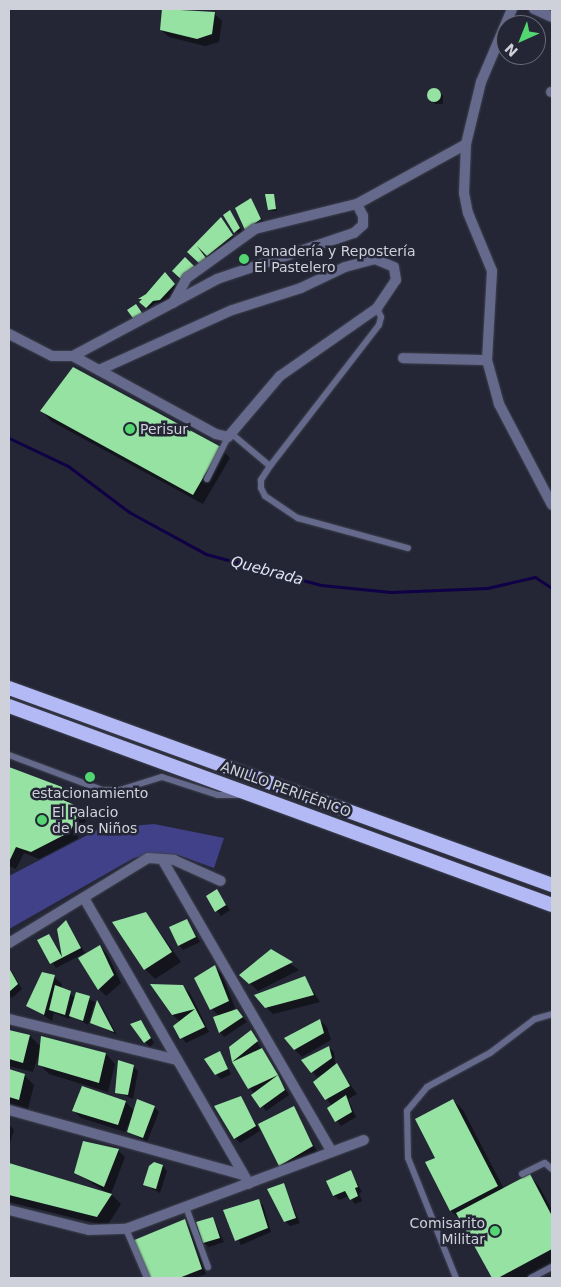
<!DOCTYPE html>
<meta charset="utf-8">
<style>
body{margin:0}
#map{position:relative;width:561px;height:1287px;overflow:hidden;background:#242635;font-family:"DejaVu Sans",sans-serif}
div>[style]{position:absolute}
.green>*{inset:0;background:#404188}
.shadow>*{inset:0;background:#0007}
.stream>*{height:3px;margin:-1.5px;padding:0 1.5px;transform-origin:1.5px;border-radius:1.5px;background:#100045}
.building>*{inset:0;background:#96e2a2}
.round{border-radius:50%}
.roads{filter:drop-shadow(0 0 1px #3f414f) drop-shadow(0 0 1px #3f414f)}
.service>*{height:6px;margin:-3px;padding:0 3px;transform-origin:3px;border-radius:3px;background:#65698b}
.minor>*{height:10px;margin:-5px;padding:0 5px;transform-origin:5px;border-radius:5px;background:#65698b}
.trunk>*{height:14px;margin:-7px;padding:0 7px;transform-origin:7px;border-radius:7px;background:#b2b9f4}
.dots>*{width:14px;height:14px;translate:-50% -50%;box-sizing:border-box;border:2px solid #242635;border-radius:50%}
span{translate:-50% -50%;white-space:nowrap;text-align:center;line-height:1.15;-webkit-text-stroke:5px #242635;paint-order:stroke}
.poi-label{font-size:14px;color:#cfd1da}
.left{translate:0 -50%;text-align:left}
.right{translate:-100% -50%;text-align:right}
.street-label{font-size:14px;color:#cfd1da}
.water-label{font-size:15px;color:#e0e3f8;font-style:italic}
.frame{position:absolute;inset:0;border:10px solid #cfd1da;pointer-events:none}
.north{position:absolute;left:496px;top:15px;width:50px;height:50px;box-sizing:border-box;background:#242635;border:1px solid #686a77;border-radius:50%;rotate:224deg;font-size:14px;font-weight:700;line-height:20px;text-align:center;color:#cfd1da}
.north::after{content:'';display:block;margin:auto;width:18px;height:22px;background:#53d672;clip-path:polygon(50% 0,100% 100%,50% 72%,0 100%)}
</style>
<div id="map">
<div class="green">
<i style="clip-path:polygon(154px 824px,224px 838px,214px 868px,178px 855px,154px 854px,134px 858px,9px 929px,9px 876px,99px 829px)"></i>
</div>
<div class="shadow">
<i style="clip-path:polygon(163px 9px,215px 14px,222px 21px,219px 42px,205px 46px,169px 37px,161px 30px)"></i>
<i style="clip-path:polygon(438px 91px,443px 96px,443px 104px,435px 104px,431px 99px,430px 92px)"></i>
<i style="clip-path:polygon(273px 195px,277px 211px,272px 211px,270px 209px)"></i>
<i style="clip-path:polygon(250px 200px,265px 224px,251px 234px)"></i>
<i style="clip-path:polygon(230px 211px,244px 234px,240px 237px,224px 215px)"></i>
<i style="clip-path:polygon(221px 219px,236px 241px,212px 260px,202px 251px,210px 263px,189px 252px)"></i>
<i style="clip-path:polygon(165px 273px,179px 289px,166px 304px,155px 303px,148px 309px,141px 302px,144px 299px,142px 297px)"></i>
<i style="clip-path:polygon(42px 411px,220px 448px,230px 458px,203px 504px,51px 421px)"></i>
<i style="clip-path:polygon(9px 768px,61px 788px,69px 796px,68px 803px,88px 816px,77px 839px,39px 859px,24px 853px,16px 869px,9px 866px)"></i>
<i style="clip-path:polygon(216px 891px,230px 910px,221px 916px,207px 897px)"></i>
<i style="clip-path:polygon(146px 913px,181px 962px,155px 979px,145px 969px)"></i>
<i style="clip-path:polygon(187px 920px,200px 942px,183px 950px,179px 945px)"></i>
<i style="clip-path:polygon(66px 922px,85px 953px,56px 968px,38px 941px,49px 935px,63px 957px)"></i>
<i style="clip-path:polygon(100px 947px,107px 954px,121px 983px,106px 996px,99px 989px)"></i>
<i style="clip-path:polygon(271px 950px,299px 970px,258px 991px,241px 975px)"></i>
<i style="clip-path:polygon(214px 966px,222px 974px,235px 1008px,228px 1014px,242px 1016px,247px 1022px,224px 1037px,220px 1032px,219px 1016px,212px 1009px)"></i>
<i style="clip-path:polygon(9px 967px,22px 989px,12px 998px,9px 995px)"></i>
<i style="clip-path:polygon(54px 977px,62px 984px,61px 989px,76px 998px,77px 994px,95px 1002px,88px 1025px,70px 1015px,69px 1019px,54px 1013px,52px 1021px,28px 1005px)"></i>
<i style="clip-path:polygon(305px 978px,320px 1002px,273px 1014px,266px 1007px)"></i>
<i style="clip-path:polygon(182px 986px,190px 993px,209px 1032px,186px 1043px,174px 1026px,180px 1022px,173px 1015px)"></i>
<i style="clip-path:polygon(98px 1003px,102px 1007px,117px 1035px,91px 1022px)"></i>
<i style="clip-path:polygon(320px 1020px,327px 1027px,331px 1040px,302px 1057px,295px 1050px)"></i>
<i style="clip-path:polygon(141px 1021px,154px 1043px,150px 1047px,145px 1042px)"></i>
<i style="clip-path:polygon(9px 1031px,30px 1036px,41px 1047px,106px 1054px,115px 1064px,108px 1092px,49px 1074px,39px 1064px,41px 1047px,33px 1072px,9px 1066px)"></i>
<i style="clip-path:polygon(251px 1032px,289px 1095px,266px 1111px,233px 1062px,230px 1048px)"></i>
<i style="clip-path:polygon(329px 1047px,334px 1052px,335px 1063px,357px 1094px,348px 1099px,356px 1117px,341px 1126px,328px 1108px,332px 1106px,315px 1082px,330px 1070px,317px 1077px,303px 1061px)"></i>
<i style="clip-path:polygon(220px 1053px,231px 1074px,221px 1079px,216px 1074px)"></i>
<i style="clip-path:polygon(133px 1066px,138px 1071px,133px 1099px,117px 1092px)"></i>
<i style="clip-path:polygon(9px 1070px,24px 1075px,34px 1085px,28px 1109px,9px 1103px)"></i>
<i style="clip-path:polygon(240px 1097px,260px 1131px,240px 1143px,235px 1138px)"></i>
<i style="clip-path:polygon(453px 1100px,463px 1110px,504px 1189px,530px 1176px,539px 1186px,552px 1210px,552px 1264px,525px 1278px,493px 1278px,461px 1220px,451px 1211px,427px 1163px,437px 1158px)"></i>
<i style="clip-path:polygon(126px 1102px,134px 1111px,154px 1107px,159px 1112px,147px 1142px,128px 1131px,133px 1114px,125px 1132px,81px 1118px,74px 1111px)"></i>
<i style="clip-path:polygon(293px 1108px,317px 1151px,285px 1170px,260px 1125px)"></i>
<i style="clip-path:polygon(9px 1124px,14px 1130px,9px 1146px)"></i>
<i style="clip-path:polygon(118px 1150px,125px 1157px,111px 1194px,121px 1204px,107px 1226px,9px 1202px,9px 1164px,109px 1194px,76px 1173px)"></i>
<i style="clip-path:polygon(163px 1166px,167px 1171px,160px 1193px,145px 1185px)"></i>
<i style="clip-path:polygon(351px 1172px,362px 1192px,359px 1193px,362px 1201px,355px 1204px,349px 1196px,339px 1200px,334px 1195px)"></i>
<i style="clip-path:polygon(283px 1184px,300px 1223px,290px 1226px,285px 1221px)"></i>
<i style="clip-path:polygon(258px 1201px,263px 1205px,271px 1232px,241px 1245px,224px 1211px)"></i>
<i style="clip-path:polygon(213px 1218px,224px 1242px,209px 1247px,204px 1243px)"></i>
<i style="clip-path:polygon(185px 1221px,189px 1226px,206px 1274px,195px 1278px,150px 1278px,134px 1241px)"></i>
</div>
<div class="stream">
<i style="left:9px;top:438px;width:65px;rotate:25.4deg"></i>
<i style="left:68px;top:466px;width:76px;rotate:37deg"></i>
<i style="left:129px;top:512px;width:88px;rotate:28.6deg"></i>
<i style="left:206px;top:554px;width:119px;rotate:15.1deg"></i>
<i style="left:321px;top:585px;width:70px;rotate:5.7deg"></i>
<i style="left:391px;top:592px;width:96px;rotate:-2.4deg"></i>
<i style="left:487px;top:588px;width:49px;rotate:-12.9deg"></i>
<i style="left:535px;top:577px;width:20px;rotate:33deg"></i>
</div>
<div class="building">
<i style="clip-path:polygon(162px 9px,215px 12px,212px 34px,197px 39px,160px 30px)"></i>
<i class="round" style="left:427px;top:88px;width:14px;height:14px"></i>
<i style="clip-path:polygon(265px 194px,274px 194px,276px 209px,268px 210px)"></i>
<i style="clip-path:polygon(251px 198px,261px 219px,245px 230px,235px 208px)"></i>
<i style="clip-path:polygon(230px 210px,240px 228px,234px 233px,223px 215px)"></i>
<i style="clip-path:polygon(221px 217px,233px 235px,207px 256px,197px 246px,206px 258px,200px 264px,187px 252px)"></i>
<i style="clip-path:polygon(185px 257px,195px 267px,182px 280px,172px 271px)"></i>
<i style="clip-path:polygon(165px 272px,175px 284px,160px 300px,153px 301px,146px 308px,139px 302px,142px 299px,138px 299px,146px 294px)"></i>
<i style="clip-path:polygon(136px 304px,144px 316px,135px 321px,127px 310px)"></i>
<i style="clip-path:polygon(73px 367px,221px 447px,193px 495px,40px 411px)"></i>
<i style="clip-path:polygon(9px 767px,62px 787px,61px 799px,81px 808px,70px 832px,31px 852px,16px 847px,9px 862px)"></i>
<i style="clip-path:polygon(217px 889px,226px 905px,215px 912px,206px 896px)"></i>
<i style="clip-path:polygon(146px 912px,172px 952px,144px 970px,112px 922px)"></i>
<i style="clip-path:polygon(187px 919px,196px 937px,178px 946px,169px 927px)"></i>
<i style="clip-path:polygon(66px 920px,81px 948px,50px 964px,37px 940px,49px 934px,62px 957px,57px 929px)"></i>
<i style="clip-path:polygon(100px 945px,114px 975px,98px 990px,78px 958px)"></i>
<i style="clip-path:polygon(271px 949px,293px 962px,249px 984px,239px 975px)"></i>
<i style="clip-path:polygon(215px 965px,229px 1001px,210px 1010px,194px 978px)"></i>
<i style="clip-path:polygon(9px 968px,18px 984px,9px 992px)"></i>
<i style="clip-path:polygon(42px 972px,55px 975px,44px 1015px,26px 1006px)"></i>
<i style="clip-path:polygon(305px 976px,314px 995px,265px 1008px,254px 995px)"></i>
<i style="clip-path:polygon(150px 984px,183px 985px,205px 1027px,180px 1039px,173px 1026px,195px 1009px,172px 1015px)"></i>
<i style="clip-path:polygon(55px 985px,71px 991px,65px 1015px,49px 1010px)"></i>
<i style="clip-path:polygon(76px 992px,90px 996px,83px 1021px,69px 1016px)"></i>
<i style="clip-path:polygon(97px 1000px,114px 1032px,90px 1023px)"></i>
<i style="clip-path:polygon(237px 1009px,243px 1017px,219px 1033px,213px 1017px)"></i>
<i style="clip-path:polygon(320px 1019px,324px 1033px,294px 1050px,284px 1038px)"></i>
<i style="clip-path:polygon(141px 1020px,151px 1038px,144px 1043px,130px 1024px)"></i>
<i style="clip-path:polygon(9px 1030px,30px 1035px,23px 1063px,9px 1059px)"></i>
<i style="clip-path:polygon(251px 1030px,258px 1041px,232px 1062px,229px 1047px)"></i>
<i style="clip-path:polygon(41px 1036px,106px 1053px,99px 1083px,38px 1065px)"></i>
<i style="clip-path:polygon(329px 1046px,332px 1058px,311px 1073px,301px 1060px)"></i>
<i style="clip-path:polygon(262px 1048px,278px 1075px,248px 1089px,232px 1062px)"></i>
<i style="clip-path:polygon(220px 1051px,228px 1069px,215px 1075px,204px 1059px)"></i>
<i style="clip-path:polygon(118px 1060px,134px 1065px,128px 1095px,115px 1093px)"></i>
<i style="clip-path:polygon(337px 1063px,350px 1086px,325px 1100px,313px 1082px)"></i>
<i style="clip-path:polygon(9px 1069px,25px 1074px,19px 1100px,9px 1097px)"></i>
<i style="clip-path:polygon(278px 1075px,285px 1090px,260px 1108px,251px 1095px)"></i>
<i style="clip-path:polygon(82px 1086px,126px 1101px,118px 1125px,72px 1111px)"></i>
<i style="clip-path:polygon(346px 1095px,352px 1112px,335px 1122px,327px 1108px)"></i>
<i style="clip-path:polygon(241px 1096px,256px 1126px,234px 1139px,214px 1106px)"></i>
<i style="clip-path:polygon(137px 1099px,155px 1106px,143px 1138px,127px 1132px)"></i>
<i style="clip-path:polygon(453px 1099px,498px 1186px,450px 1211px,425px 1162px,435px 1158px,415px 1119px)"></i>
<i style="clip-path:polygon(294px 1106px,313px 1146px,279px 1166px,258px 1124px)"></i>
<i style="clip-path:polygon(83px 1141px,119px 1149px,104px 1187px,74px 1173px)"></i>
<i style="clip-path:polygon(154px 1162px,163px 1165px,156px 1189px,143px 1185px,149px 1166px)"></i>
<i style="clip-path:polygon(9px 1163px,112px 1194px,97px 1217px,9px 1195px)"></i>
<i style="clip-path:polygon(351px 1170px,358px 1187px,355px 1188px,358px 1196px,350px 1200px,345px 1191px,333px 1196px,326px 1181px)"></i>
<i style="clip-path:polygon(530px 1174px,552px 1216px,552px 1249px,498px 1278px,492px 1278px,456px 1213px)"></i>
<i style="clip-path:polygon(284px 1183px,296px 1218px,284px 1222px,267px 1189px)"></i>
<i style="clip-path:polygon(259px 1199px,268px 1228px,235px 1241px,223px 1210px)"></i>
<i style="clip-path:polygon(213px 1217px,220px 1238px,203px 1243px,196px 1222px)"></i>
<i style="clip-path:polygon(185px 1219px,202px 1269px,179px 1278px,149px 1278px,132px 1241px)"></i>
</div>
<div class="roads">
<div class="service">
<i style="left:377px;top:308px;width:10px;rotate:66deg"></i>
<i style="left:381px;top:317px;width:8px;rotate:104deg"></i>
<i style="left:379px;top:325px;width:178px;rotate:127.7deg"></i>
<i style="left:270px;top:466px;width:17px;rotate:123deg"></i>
<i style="left:261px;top:480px;width:8px;rotate:90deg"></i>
<i style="left:261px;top:488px;width:9px;rotate:63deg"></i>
<i style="left:265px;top:496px;width:40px;rotate:34deg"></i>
<i style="left:298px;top:518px;width:114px;rotate:15.3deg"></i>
<i style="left:233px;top:435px;width:48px;rotate:40deg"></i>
<i style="left:207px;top:479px;width:47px;rotate:-63.4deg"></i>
<i style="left:9px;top:755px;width:99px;rotate:20.6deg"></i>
<i style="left:102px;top:790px;width:18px"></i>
<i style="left:120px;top:790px;width:44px;rotate:-17.2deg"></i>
<i style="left:162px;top:777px;width:59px;rotate:17.8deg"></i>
<i style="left:218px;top:795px;width:22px"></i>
<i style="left:522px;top:1174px;width:25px;rotate:-26deg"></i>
<i style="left:545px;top:1163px;width:9px;rotate:41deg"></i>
<i style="left:186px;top:1207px;width:64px;rotate:69.9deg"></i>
<i style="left:126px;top:1229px;width:53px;rotate:66.8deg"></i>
<i style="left:456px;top:1278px;width:129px;rotate:-111.8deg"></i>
<i style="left:408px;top:1158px;width:47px;rotate:-91.2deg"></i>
<i style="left:407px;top:1111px;width:31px;rotate:-50deg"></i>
<i style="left:427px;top:1087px;width:72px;rotate:-28.4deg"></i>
<i style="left:490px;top:1053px;width:56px;rotate:-37.1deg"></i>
<i style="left:535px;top:1019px;width:18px;rotate:-16deg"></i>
<i style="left:531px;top:1278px;width:24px;rotate:-28deg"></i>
</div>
<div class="minor">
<i style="left:512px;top:9px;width:79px;rotate:113deg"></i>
<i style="left:481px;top:82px;width:64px;rotate:103.6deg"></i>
<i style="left:466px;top:144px;width:49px;rotate:92.3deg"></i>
<i style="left:464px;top:193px;width:20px;rotate:79deg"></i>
<i style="left:468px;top:213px;width:63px;rotate:67.5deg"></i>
<i style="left:492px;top:271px;width:89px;rotate:93.2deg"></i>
<i style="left:487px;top:360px;width:46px;rotate:74.7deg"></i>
<i style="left:499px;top:404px;width:114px;rotate:62.3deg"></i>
<i style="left:534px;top:9px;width:20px;rotate:24deg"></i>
<i style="left:551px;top:92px;width:1px"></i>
<i style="left:173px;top:303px;width:29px;rotate:-61deg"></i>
<i style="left:187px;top:278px;width:84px;rotate:-35.8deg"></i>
<i style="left:255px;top:229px;width:105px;rotate:-13.8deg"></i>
<i style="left:9px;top:334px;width:48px;rotate:27.1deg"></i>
<i style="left:52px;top:356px;width:21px"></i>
<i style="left:73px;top:356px;width:163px;rotate:-28.1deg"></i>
<i style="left:217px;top:279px;width:145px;rotate:-18.6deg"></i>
<i style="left:354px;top:233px;width:12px;rotate:-42deg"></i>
<i style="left:363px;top:225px;width:9px;rotate:-90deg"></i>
<i style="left:363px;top:216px;width:13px;rotate:-117deg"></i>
<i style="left:357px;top:204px;width:124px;rotate:-28.8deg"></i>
<i style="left:73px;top:356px;width:163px;rotate:28.6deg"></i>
<i style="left:216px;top:434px;width:12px;rotate:14deg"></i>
<i style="left:228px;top:437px;width:80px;rotate:-49.6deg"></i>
<i style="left:280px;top:376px;width:118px;rotate:-35deg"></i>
<i style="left:377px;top:308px;width:34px;rotate:-56deg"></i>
<i style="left:396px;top:280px;width:13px;rotate:-99deg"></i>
<i style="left:394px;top:267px;width:21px;rotate:-157deg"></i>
<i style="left:375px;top:259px;width:31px;rotate:165deg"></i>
<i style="left:345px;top:267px;width:49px;rotate:154.5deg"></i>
<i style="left:301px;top:288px;width:72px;rotate:162.3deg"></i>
<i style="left:232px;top:310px;width:146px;rotate:155.7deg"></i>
<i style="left:403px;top:358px;width:84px;rotate:1.4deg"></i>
<i style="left:162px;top:859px;width:337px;rotate:59.9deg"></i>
<i style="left:84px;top:898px;width:330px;rotate:60deg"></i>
<i style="left:9px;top:943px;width:163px;rotate:-31.4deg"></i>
<i style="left:148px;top:858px;width:26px;rotate:4deg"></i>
<i style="left:174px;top:860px;width:51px;rotate:24.1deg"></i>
<i style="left:9px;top:1019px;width:173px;rotate:13.7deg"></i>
<i style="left:9px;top:1110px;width:243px;rotate:15.5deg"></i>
<i style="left:9px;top:1210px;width:82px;rotate:14deg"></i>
<i style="left:89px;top:1230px;width:37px;rotate:-2deg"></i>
<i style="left:126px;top:1229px;width:254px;rotate:-20.5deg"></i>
</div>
<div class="trunk">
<i style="left:9px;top:688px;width:578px;rotate:19.94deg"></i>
<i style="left:9px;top:706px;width:578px;rotate:20.13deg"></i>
</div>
</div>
<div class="dots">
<i style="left:244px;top:259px;background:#53d672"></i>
<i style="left:130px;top:429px;background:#53d672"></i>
<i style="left:90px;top:777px;background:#53d672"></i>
<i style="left:42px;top:820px;background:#53d672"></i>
<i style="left:495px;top:1231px;background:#53d672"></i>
</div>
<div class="poi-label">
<span class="left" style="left:254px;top:259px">Panadería y Repostería<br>El Pastelero</span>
<span class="left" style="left:140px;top:429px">Perisur</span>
<span style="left:90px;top:793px">estacionamiento</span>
<span class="left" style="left:52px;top:820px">El Palacio<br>de los Niños</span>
<span class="right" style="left:485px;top:1231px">Comisarito<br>Militar</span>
</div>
<div class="street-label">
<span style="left:286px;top:789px;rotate:20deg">ANILLO PERIFÉRICO</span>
</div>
<div class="water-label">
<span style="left:267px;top:571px;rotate:15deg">Quebrada</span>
</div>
<div class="frame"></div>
<div class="north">N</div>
</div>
